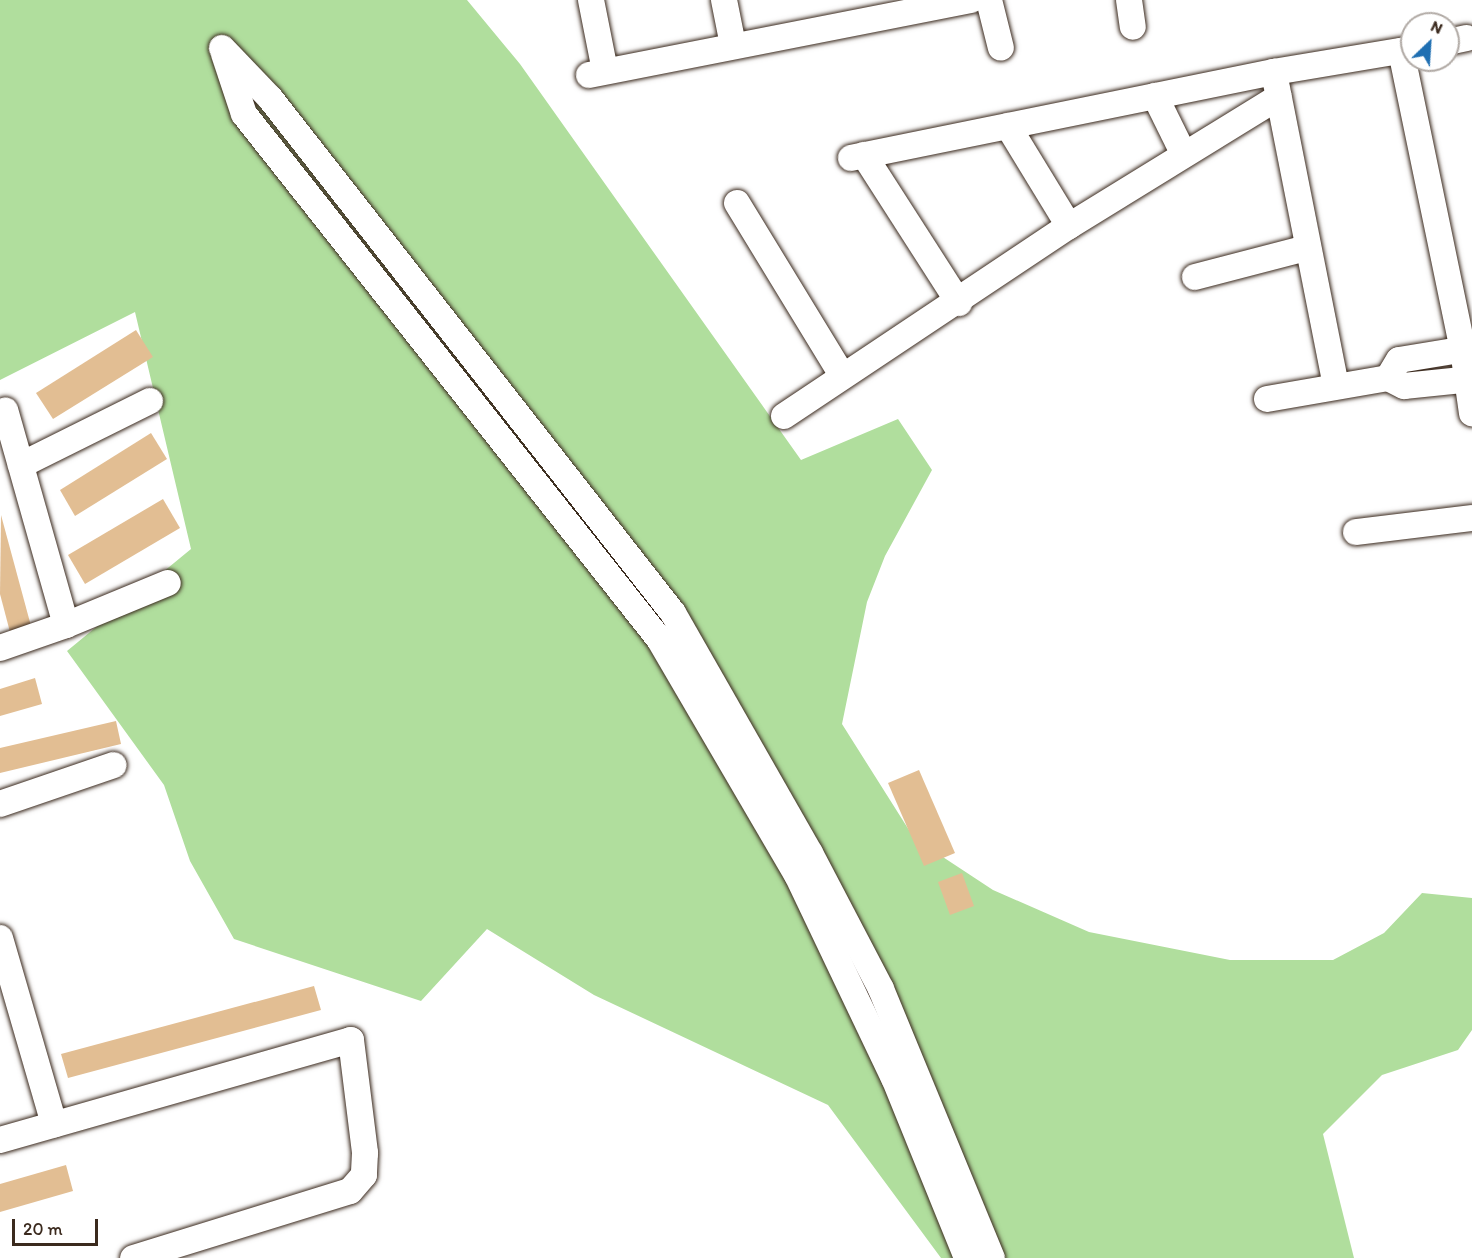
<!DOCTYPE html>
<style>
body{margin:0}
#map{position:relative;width:1472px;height:1258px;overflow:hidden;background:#fff;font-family:Itim,sans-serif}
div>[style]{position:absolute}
.green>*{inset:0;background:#b0de9d}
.building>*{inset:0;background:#e2be93}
.roads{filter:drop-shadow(0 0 2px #3b2a1e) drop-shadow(0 0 2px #3b2a1e)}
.street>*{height:26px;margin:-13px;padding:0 13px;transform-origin:13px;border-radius:13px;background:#fff}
span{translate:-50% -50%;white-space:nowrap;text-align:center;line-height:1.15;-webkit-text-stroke:5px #fff;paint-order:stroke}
.north{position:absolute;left:1400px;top:12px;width:60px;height:60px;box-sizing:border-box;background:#fff;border:2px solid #b1aaa5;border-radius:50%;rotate:25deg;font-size:16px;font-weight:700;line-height:24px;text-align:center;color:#3b2a1e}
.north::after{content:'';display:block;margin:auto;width:21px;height:27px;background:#1f6fb2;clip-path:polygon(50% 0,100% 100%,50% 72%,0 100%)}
.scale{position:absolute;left:12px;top:1219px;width:86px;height:27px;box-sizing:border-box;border:3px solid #3b2a1e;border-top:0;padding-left:8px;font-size:18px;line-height:21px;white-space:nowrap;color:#3b2a1e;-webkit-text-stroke:4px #fff;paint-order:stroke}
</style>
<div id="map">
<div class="green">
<i style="clip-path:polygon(0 0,467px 0,520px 64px,801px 460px,898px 419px,932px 470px,885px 556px,867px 602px,842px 724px,914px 838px,993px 890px,1089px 932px,1230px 960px,1333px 960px,1384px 933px,1422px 893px,1472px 898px,1472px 1030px,1458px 1050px,1382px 1075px,1323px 1134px,1354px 1258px,941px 1258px,828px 1105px,594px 995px,487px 929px,421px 1001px,234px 939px,190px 861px,164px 785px,67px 651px,191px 549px,135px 312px,0 380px)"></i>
</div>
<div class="building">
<i style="clip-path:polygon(136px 330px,153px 357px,53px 419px,36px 393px)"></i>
<i style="clip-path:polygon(151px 433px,167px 459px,75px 516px,60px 490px)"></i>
<i style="clip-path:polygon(163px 499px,180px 528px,85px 584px,68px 555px)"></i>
<i style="clip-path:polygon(1px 515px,31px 626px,10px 632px,0 594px)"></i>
<i style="clip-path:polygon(35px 678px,42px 704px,0 716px,0 689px)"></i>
<i style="clip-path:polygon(116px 721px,121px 744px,0 773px,0 748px)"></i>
<i style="clip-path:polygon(919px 770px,955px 853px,924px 866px,888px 783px)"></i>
<i style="clip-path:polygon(962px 873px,974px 906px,950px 915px,938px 882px)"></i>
<i style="clip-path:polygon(314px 986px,321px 1010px,68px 1078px,61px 1054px)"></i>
<i style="clip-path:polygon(66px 1165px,73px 1191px,0 1212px,0 1184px)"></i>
</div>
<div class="roads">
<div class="street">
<i style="left:591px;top:0;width:72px;rotate:78.8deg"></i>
<i style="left:724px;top:0;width:46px;rotate:78.7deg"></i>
<i style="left:989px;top:0;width:49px;rotate:76deg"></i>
<i style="left:1129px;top:0;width:27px;rotate:82deg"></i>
<i style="left:1448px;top:42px;width:19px;rotate:-12deg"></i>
<i style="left:222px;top:48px;width:69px;rotate:46.2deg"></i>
<i style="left:270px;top:98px;width:654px;rotate:51.96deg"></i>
<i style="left:673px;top:613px;width:276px;rotate:60.3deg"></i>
<i style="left:810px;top:853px;width:153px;rotate:62.4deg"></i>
<i style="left:881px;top:989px;width:291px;rotate:67.6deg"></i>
<i style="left:1401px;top:51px;width:305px;rotate:78.3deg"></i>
<i style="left:1463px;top:350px;width:64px;rotate:81.9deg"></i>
<i style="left:224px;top:54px;width:63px;rotate:71.6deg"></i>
<i style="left:244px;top:114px;width:669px;rotate:51.67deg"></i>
<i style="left:659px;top:639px;width:273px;rotate:59.7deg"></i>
<i style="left:797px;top:875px;width:225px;rotate:64.5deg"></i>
<i style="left:894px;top:1078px;width:194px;rotate:67.9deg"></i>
<i style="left:589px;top:75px;width:389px;rotate:-11.1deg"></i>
<i style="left:1155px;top:96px;width:64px;rotate:63.8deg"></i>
<i style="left:1008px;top:126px;width:117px;rotate:58.6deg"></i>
<i style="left:864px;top:155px;width:176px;rotate:57.3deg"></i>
<i style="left:851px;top:158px;width:432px;rotate:-11.5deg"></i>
<i style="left:737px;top:203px;width:202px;rotate:58.6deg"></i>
<i style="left:1195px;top:277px;width:115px;rotate:-14.6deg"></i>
<i style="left:1388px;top:378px;width:21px;rotate:-59deg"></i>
<i style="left:1399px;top:360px;width:74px;rotate:-9.3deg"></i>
<i style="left:1336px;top:386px;width:320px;rotate:-101.2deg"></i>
<i style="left:1274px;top:72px;width:140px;rotate:-9.5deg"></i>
<i style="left:1267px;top:399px;width:123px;rotate:-9.8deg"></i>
<i style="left:1388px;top:378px;width:18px;rotate:27deg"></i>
<i style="left:1404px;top:386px;width:68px;rotate:-5.9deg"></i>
<i style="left:784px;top:416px;width:343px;rotate:-33.7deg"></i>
<i style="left:1069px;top:226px;width:246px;rotate:-31.6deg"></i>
<i style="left:21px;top:465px;width:144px;rotate:-26.4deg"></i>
<i style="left:1356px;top:532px;width:117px;rotate:-6.9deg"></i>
<i style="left:66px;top:625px;width:110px;rotate:-22.4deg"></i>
<i style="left:0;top:648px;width:70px;rotate:-19.2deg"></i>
<i style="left:66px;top:625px;width:223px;rotate:-105.8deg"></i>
<i style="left:0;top:804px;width:120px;rotate:-18.9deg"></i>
<i style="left:0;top:938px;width:194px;rotate:73.8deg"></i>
<i style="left:0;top:1140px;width:365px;rotate:-15.9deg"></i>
<i style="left:351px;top:1040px;width:114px;rotate:82.9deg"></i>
<i style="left:365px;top:1153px;width:22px;rotate:93deg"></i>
<i style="left:364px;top:1175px;width:21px;rotate:131deg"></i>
<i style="left:350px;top:1191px;width:227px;rotate:162.8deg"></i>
</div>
</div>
<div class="north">N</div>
<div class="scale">20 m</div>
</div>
